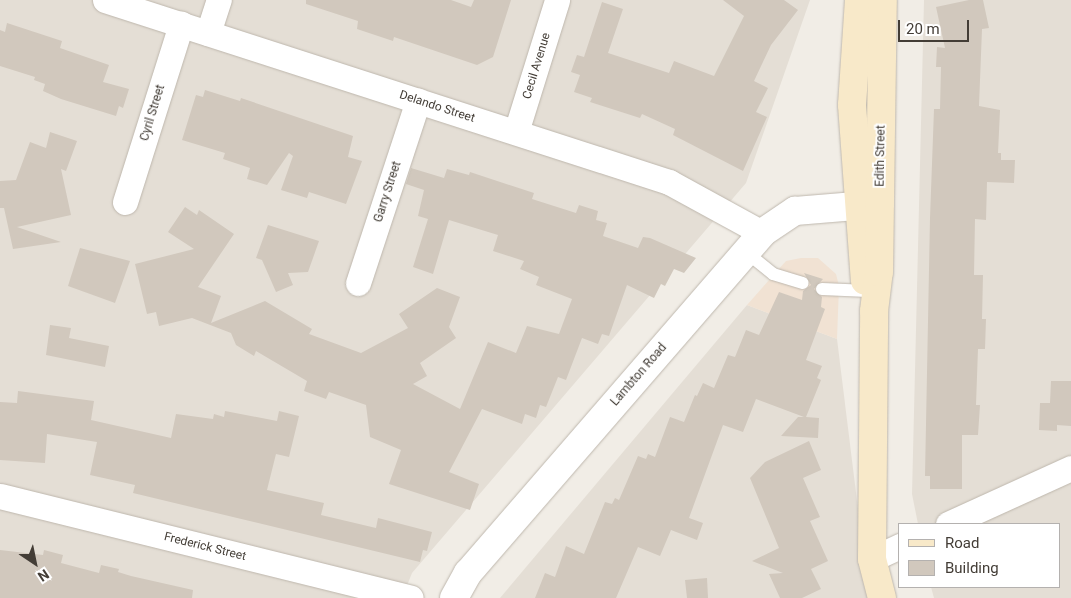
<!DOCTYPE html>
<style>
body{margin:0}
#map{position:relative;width:1071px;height:598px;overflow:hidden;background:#f1ede6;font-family:Roboto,sans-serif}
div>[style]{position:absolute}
.residential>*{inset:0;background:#e4ded5}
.commercial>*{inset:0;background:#f1e2d3}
.building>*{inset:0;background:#d1c8bd}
.roads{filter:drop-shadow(0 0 1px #beb7ad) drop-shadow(0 0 1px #beb7ad)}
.service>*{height:12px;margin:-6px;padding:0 6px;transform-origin:6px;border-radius:6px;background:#fff}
.minor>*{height:25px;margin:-12.5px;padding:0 12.5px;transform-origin:12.5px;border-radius:12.5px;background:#fff}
.tertiary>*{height:28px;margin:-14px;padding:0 14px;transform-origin:14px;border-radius:14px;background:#fff}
.secondary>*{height:28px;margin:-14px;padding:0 14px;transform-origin:14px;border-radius:14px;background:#f8e9c9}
span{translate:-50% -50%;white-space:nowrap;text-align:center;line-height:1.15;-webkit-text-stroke:4px #fff;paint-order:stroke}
.street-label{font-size:12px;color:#433d36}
.legend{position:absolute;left:898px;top:523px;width:162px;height:65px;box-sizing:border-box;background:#fff;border:1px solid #b4b1af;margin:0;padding:6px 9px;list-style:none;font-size:15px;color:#433d36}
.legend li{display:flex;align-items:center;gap:10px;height:25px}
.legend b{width:25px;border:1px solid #b4b1af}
.north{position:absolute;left:10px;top:538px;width:50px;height:50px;-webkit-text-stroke:4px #fff;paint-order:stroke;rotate:146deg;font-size:14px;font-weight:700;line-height:20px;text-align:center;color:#433d36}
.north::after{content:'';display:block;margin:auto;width:18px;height:22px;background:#433d36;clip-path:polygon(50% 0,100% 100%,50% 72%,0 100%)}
.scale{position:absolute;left:898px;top:20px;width:71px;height:22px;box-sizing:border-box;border:2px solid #433d36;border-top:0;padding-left:6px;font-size:15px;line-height:18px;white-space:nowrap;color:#433d36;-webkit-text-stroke:4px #fff;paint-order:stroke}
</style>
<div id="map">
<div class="residential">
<i style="clip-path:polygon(0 0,810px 0,746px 183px,412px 573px,402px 598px,0 598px)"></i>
<i style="clip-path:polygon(924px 0,1071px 0,1071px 598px,934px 598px,931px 587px,1060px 587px,1060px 524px,918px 524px,912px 494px)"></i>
<i style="clip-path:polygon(747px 305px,837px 339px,869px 598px,500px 598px)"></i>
</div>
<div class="commercial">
<i style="clip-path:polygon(801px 258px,818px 258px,836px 274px,839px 286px,837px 339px,747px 305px,786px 261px)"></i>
</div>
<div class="building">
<i style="clip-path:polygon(306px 0,451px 0,471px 7px,474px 0,511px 0,493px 57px,477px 65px,394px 37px,393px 41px,357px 29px,358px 21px,306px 4px)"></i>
<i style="clip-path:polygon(723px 0,784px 0,798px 10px,771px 45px,754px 81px,768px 88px,756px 112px,767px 117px,743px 171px,673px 135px,675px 129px,642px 114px,640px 118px,590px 102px,592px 98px,574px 92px,580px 75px,571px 72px,577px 55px,584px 57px,602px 2px,623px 9px,608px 53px,669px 73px,674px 61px,714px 76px,744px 16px)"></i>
<i style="clip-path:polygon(969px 0,983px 0,989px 28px,982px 29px,979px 106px,1000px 110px,998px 153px,1001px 153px,1001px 160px,1015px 160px,1014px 183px,987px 182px,986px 220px,975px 219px,974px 275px,983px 275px,982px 319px,986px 319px,985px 349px,978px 349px,976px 405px,980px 405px,978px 435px,962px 435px,962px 489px,930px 489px,930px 476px,925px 476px,930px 218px,934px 109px,940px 109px,941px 67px,936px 67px,937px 47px,945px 48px,936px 7px)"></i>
<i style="clip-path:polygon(7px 23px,62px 41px,60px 48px,109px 65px,103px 82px,129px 89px,123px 108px,119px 106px,116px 116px,61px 99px,43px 91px,45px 84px,34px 80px,35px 77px,0 66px,0 30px,5px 32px)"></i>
<i style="clip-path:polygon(205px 90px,240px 101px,241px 98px,353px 136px,348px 157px,362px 161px,346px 204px,309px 192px,307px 198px,281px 190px,293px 156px,289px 153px,267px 185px,247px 179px,250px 168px,223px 159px,225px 153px,182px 140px,196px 95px,203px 97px)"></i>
<i style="clip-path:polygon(50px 132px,77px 141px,66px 171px,61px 169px,71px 215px,17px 227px,61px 242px,13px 249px,4px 208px,0 208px,0 181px,16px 180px,30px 142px,46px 148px)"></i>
<i style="clip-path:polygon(411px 168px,444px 178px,447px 169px,469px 175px,470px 172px,534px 193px,532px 199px,576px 213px,579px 205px,598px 211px,596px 220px,607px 223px,603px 236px,638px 248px,643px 237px,650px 238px,696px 258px,684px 273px,674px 269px,665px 286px,661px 284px,654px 298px,627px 285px,609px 336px,602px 334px,598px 344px,582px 338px,566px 380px,558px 377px,546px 407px,540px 405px,536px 418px,525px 414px,522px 424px,482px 409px,449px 472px,479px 484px,470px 510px,389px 484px,401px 450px,370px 437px,366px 405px,329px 392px,326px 399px,304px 391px,307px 381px,256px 351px,254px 356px,236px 345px,231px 333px,192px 318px,159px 326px,156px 312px,147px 314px,135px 264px,194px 249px,168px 232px,185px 207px,197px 215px,199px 210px,234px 234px,198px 287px,221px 296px,211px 323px,265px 301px,312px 329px,309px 334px,361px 353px,408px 328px,399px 314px,437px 288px,460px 297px,449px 327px,456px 338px,420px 363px,427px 376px,413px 384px,460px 409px,488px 342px,516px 353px,527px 326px,559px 334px,572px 299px,536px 285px,539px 277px,520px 269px,524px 261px,493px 251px,498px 235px,449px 220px,433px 274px,413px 267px,428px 219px,418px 216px,424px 190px,406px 184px)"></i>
<i style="clip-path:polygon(268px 225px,319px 241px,308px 272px,288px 273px,293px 285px,276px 292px,262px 260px,256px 258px)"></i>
<i style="clip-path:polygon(80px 248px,130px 261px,115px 303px,68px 286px)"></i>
<i style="clip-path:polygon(804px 273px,823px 279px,814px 289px,822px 297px,821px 307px,825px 309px,806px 360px,822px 366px,817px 378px,821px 380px,806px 417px,819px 418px,818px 438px,781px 436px,798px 417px,804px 417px,756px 399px,743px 432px,723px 425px,689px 518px,703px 523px,697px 540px,671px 530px,660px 556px,638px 547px,616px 598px,535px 598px,545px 573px,555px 577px,566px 546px,584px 554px,605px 502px,612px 504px,615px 498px,619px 500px,638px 456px,646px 459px,648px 454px,655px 457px,670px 417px,684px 422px,695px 395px,697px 396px,703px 383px,714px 388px,728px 355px,735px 357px,746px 330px,759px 335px,779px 292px,802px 300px,803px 291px,811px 285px)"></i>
<i style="clip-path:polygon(50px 325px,71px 328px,69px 338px,109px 346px,105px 367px,46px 355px)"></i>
<i style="clip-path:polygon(1051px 381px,1071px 381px,1071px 426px,1057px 425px,1057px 431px,1039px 430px,1040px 403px,1050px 403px)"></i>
<i style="clip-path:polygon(18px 391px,94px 401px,91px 420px,171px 438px,176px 414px,213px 419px,214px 414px,224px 417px,225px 411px,277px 421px,279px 411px,299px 416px,289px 457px,276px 454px,267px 490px,324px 503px,321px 515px,376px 528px,378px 518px,432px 532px,427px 551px,423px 550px,420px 562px,133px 493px,135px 485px,90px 475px,97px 442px,47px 434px,45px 463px,0 460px,0 402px,17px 403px)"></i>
<i style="clip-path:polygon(809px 441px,821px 470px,803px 478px,820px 517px,810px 521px,828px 561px,811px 569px,821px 589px,802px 598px,780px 598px,769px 574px,783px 573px,752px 561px,779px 548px,750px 478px,765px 462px)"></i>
<i style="clip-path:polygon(0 550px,43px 555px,44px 550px,63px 555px,61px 563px,99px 573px,101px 565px,119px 569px,118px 572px,131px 576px,193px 590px,192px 598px,0 598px)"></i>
<i style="clip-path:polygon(707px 578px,708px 598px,687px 598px,685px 580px)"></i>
</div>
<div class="roads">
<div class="service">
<i style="left:746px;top:252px;width:35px;rotate:39deg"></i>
<i style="left:773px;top:274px;width:31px;rotate:17deg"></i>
<i style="left:822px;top:289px;width:46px;rotate:2.5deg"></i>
</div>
<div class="minor">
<i style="left:105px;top:0;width:593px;rotate:17.88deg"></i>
<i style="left:669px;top:182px;width:106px;rotate:28.7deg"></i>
<i style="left:208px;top:33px;width:35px;rotate:-72deg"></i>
<i style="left:516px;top:132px;width:138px;rotate:-72.7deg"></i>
<i style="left:125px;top:202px;width:187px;rotate:-72.5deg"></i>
<i style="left:358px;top:283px;width:192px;rotate:-71.8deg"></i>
<i style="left:0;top:496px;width:423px;rotate:13.9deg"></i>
<i style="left:948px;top:524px;width:135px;rotate:-24.5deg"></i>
<i style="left:872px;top:559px;width:31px;rotate:-25deg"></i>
</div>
<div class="tertiary">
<i style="left:454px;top:598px;width:29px;rotate:-61deg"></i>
<i style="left:468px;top:573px;width:449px;rotate:-49.1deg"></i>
<i style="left:762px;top:233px;width:40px;rotate:-34deg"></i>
<i style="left:795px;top:211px;width:85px;rotate:-4.7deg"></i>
</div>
<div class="secondary">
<i style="left:859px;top:0;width:105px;rotate:93.8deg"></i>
<i style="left:852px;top:105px;width:176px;rotate:85.8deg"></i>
<i style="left:882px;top:598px;width:40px;rotate:-104.4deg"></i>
<i style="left:872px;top:559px;width:248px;rotate:-89.5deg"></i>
<i style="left:874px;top:311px;width:39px;rotate:-83deg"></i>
<i style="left:879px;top:272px;width:272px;rotate:-89.2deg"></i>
</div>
</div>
<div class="street-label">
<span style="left:537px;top:66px;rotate:-73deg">Cecil Avenue</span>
<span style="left:437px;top:107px;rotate:18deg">Delando Street</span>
<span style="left:153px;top:113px;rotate:-73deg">Cyril Street</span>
<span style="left:881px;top:156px;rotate:-89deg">Edith Street</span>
<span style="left:388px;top:192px;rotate:-72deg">Garry Street</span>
<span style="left:639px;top:375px;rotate:-49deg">Lambton Road</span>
<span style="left:205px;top:547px;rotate:14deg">Frederick Street</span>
</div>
<ul class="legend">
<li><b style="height:6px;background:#f8e9c9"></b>Road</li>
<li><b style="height:14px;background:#d1c8bd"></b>Building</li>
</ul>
<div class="north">N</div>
<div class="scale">20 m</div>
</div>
